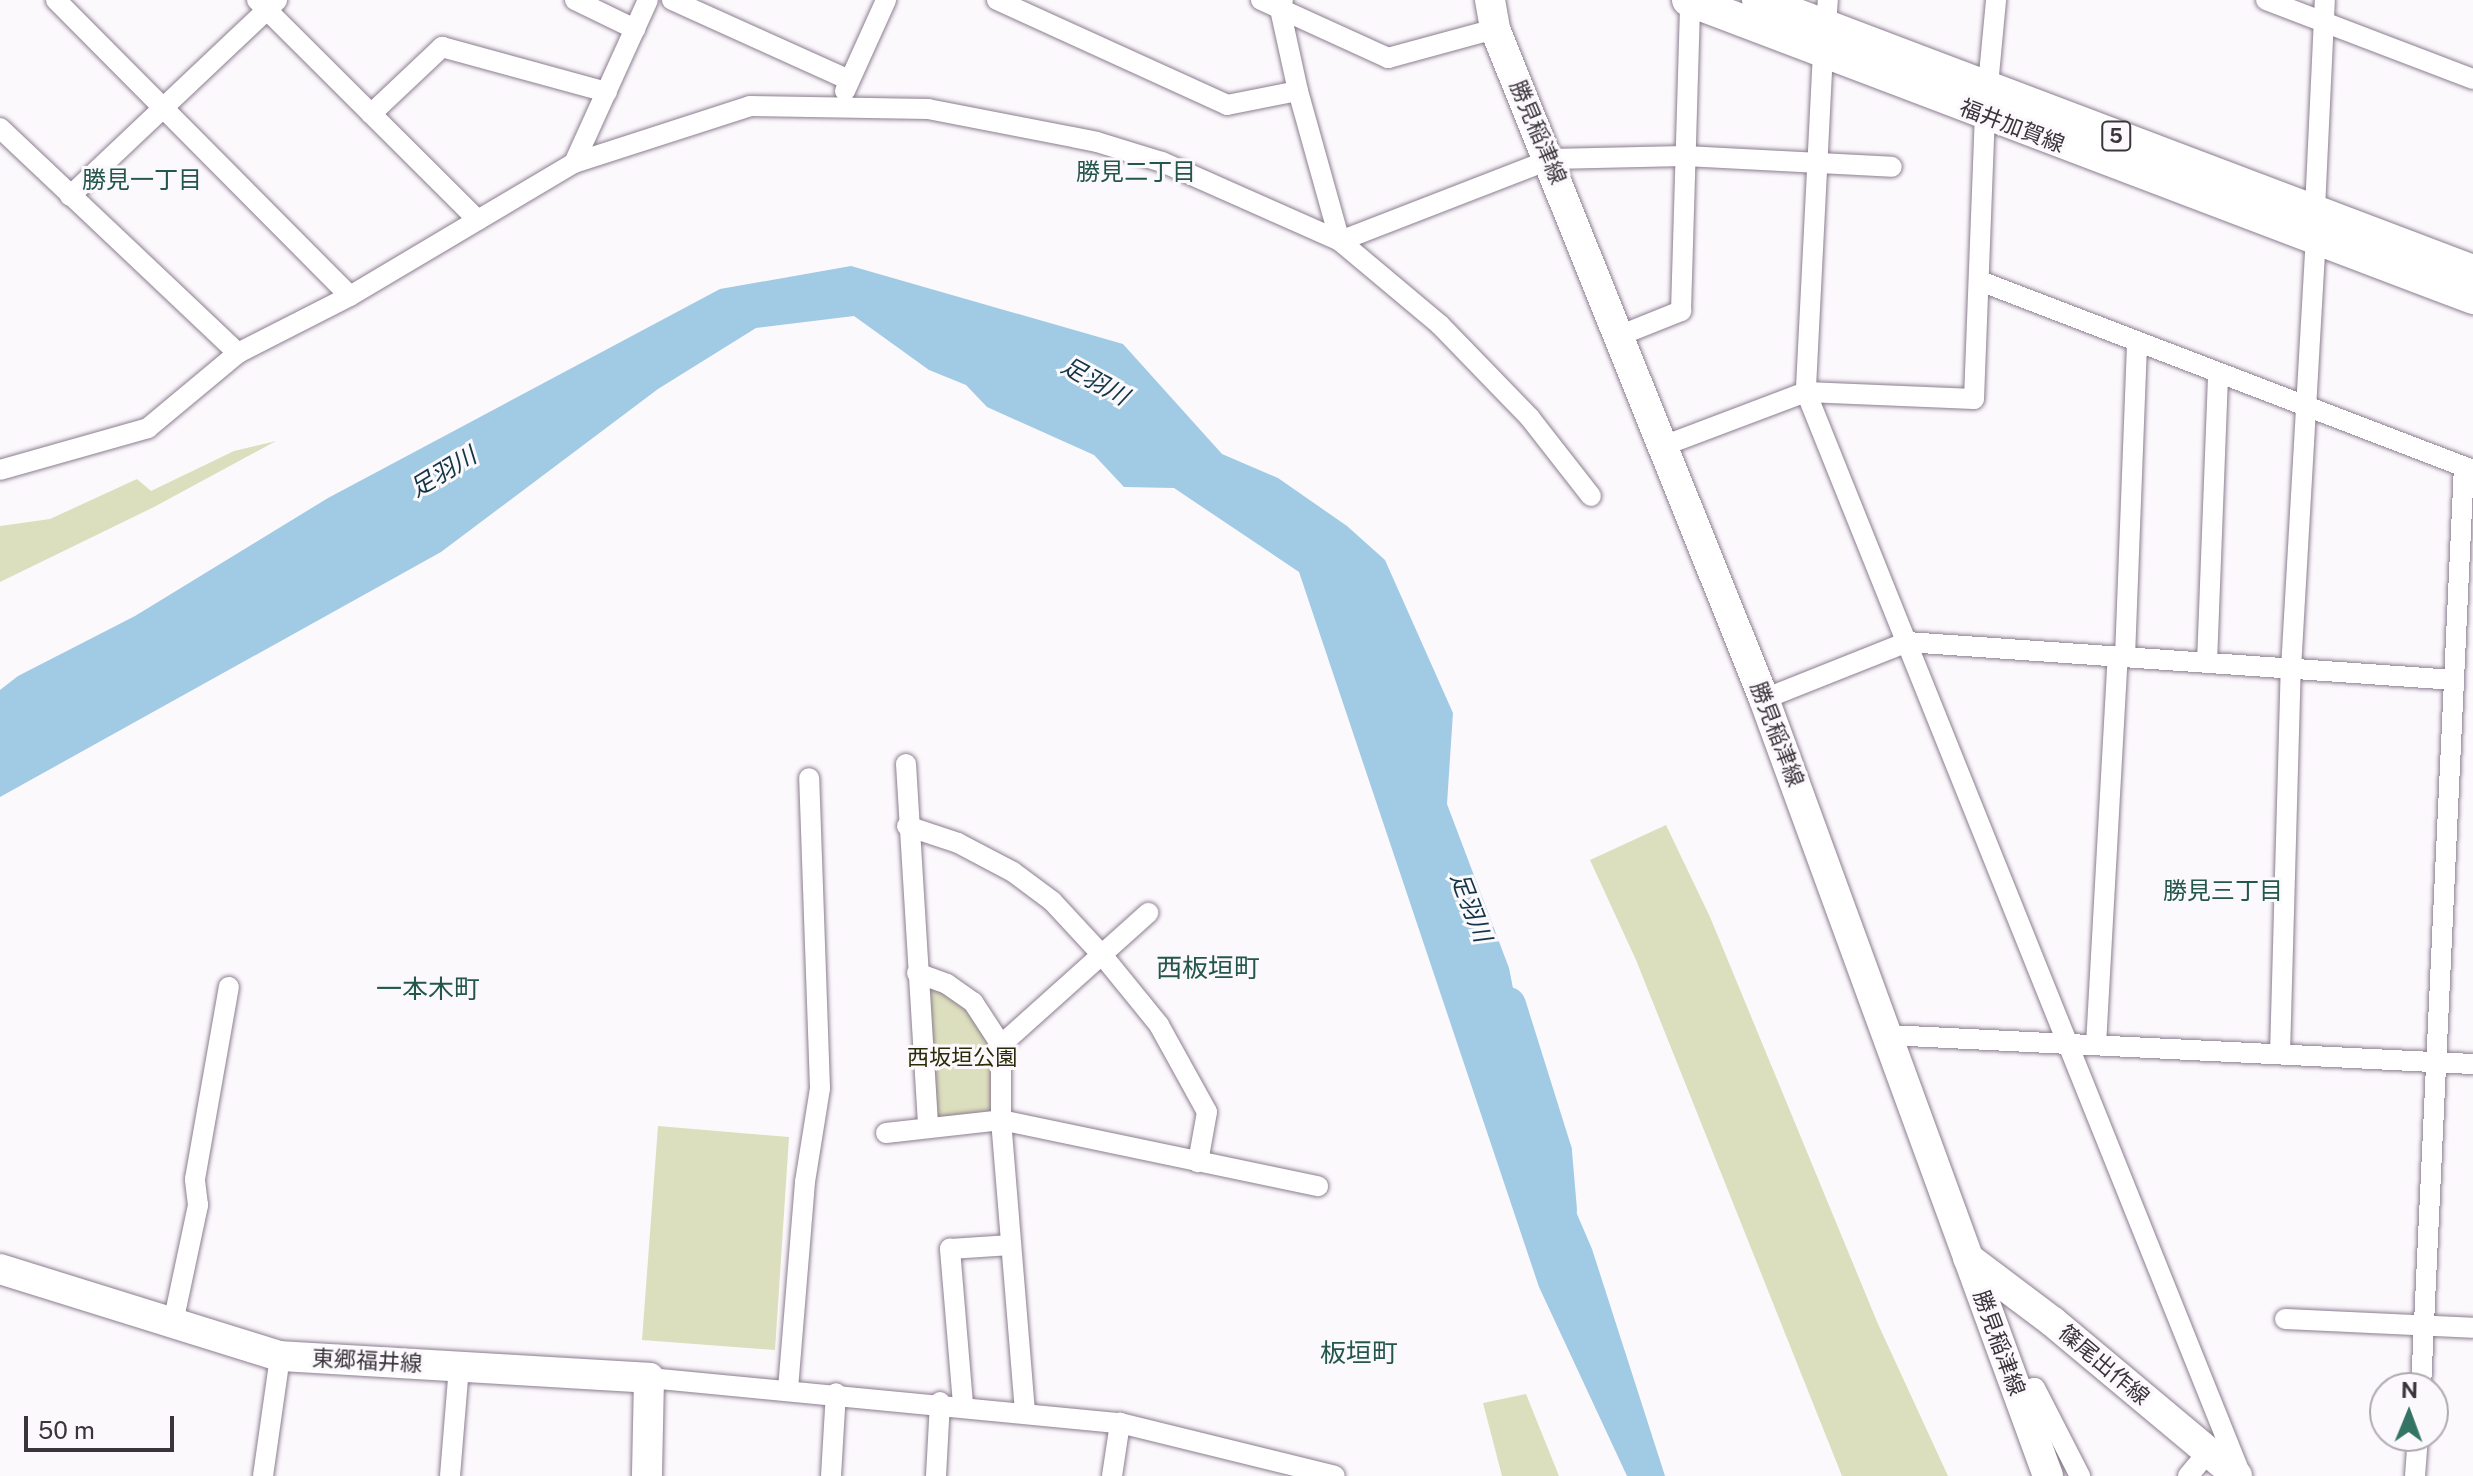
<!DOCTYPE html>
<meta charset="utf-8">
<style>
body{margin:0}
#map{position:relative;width:2473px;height:1476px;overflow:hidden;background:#fcf9fd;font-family:"Public Sans","Noto Sans JP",sans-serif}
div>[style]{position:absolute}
.green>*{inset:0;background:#dcdfbd}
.water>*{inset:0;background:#a1cae4}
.river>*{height:36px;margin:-18px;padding:0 18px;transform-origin:18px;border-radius:18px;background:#a1cae4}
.roads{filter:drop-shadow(0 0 2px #8c7d8f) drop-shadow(0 0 2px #8c7d8f)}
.street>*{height:20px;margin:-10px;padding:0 10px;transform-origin:10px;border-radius:10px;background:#fff}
.secondary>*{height:30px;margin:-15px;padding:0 15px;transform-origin:15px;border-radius:15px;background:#fff}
.primary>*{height:32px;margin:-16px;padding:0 16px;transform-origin:16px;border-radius:16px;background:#fff}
span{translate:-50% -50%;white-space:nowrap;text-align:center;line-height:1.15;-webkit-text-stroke:6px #fcf9fd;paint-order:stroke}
.shield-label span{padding:2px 6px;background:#fcf9fd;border:2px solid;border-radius:6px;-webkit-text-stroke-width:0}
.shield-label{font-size:20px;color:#3a343b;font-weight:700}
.street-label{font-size:22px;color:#3a343b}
.park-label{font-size:22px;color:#2a2b09}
.neighbourhood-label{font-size:24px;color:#23574a}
.water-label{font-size:24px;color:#113446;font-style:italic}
.quarter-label{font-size:26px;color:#23574a}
.north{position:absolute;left:2369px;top:1372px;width:80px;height:80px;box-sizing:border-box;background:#fcf9fd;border:2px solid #aeaaaf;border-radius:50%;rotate:1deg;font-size:22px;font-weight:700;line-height:32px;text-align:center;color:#3a343b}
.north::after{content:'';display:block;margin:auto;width:28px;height:36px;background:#337464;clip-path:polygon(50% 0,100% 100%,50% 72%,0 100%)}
.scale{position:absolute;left:24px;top:1416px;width:150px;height:36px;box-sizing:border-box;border:4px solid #3a343b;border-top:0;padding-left:10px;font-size:24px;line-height:28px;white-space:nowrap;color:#3a343b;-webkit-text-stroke:6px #fcf9fd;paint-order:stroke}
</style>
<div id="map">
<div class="green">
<i style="clip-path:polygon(276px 441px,154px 507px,0 582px,0 526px,50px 519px,137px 479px,151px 491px,234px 451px)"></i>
<i style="clip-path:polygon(1666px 825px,1710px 917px,1878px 1324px,1948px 1476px,1842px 1476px,1636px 960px,1590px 860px)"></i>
<i style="clip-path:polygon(923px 983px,953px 992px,996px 1046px,993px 1118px,933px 1120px)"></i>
<i style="clip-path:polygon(658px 1126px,789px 1137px,775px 1350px,642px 1340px)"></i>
<i style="clip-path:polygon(1526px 1394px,1559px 1476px,1502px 1476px,1483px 1403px)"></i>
</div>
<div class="water">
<i style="clip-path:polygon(851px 266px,1123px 344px,1222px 454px,1278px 478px,1347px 526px,1385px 560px,1453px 713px,1447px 804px,1509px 968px,1541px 1130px,1592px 1249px,1665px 1476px,1627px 1476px,1539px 1287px,1299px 572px,1174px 488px,1124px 487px,1094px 455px,987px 407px,966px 385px,929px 370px,854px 316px,756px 328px,658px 389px,441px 552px,0 797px,0 690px,18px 676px,135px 616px,328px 498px,720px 289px)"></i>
</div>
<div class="river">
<i style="left:1508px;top:1005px;width:154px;rotate:72.6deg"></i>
<i style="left:1554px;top:1152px;width:58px;rotate:85.1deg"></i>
</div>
<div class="roads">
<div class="street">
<i style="left:56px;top:0;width:417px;rotate:45.2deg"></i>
<i style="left:257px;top:0;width:312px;rotate:44.9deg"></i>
<i style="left:575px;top:0;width:67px;rotate:25.8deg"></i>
<i style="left:672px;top:0;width:194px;rotate:24.3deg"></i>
<i style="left:997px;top:0;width:253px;rotate:24.5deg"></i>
<i style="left:1227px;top:105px;width:72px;rotate:-11.2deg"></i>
<i style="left:1261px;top:0;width:140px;rotate:24.5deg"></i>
<i style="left:1388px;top:58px;width:111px;rotate:-15.2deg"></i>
<i style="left:1283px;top:0;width:9px;rotate:108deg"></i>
<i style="left:1280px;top:9px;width:84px;rotate:77.6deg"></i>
<i style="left:1298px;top:91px;width:156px;rotate:74.4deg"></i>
<i style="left:2266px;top:0;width:222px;rotate:20.9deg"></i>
<i style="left:1826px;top:26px;width:26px;rotate:-86deg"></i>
<i style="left:1823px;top:52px;width:340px;rotate:92.9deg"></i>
<i style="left:1806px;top:392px;width:1167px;rotate:68.12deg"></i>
<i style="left:845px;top:91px;width:100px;rotate:-65.7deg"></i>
<i style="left:371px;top:114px;width:98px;rotate:-43.3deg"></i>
<i style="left:442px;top:47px;width:171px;rotate:15.3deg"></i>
<i style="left:0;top:128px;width:328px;rotate:43.4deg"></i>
<i style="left:238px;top:353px;width:126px;rotate:-27deg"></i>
<i style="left:350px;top:296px;width:261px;rotate:-30.7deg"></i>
<i style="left:574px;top:163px;width:185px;rotate:-17.9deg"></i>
<i style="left:750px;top:106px;width:178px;rotate:1deg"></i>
<i style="left:928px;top:109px;width:172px;rotate:11deg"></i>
<i style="left:1097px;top:142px;width:68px;rotate:17.1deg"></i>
<i style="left:1162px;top:162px;width:195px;rotate:23.9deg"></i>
<i style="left:1340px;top:241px;width:131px;rotate:40deg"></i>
<i style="left:1440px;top:325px;width:129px;rotate:45.9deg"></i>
<i style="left:1530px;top:418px;width:99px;rotate:52deg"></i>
<i style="left:574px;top:163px;width:179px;rotate:-65.6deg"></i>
<i style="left:70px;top:196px;width:285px;rotate:-43.4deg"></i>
<i style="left:2315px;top:209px;width:209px;rotate:-87.3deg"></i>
<i style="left:1340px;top:241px;width:226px;rotate:-21.2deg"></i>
<i style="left:1551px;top:159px;width:134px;rotate:-1.3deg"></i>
<i style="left:1685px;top:156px;width:207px;rotate:3deg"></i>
<i style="left:1980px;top:281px;width:528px;rotate:20.98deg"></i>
<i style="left:1621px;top:335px;width:65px;rotate:-21.8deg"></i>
<i style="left:1681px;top:311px;width:310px;rotate:-88.3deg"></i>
<i style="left:1663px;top:446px;width:153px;rotate:-20.7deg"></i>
<i style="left:1806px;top:392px;width:168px;rotate:2.4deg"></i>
<i style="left:1974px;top:399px;width:282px;rotate:-87.8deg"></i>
<i style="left:1985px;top:117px;width:118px;rotate:-84.6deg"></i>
<i style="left:0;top:470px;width:154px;rotate:-15.8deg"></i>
<i style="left:148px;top:428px;width:117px;rotate:-39.8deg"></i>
<i style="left:2125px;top:657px;width:315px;rotate:-87.8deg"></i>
<i style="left:2207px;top:663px;width:290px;rotate:-87.8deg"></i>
<i style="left:1764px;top:699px;width:154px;rotate:-21.7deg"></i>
<i style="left:1907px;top:642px;width:548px;rotate:3.97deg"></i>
<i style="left:906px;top:764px;width:363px;rotate:86.5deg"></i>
<i style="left:907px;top:826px;width:54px;rotate:18.4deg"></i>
<i style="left:958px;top:843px;width:62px;rotate:27.8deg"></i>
<i style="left:1013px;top:872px;width:49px;rotate:36.6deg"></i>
<i style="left:1052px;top:901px;width:75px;rotate:47.2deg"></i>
<i style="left:1103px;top:956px;width:89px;rotate:50.9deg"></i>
<i style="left:1159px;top:1025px;width:99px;rotate:61.1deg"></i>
<i style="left:1207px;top:1112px;width:51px;rotate:100.2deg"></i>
<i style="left:917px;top:973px;width:32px;rotate:20deg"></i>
<i style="left:947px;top:984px;width:32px;rotate:35deg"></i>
<i style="left:973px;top:1002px;width:51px;rotate:56.9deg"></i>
<i style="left:1001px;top:1045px;width:75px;rotate:90deg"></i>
<i style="left:1001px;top:1120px;width:292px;rotate:85.3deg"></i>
<i style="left:1888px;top:1035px;width:586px;rotate:2.84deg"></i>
<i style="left:1001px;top:1045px;width:198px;rotate:-41.9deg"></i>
<i style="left:2096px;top:1045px;width:389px;rotate:-86.8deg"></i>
<i style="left:2280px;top:1054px;width:385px;rotate:-88.4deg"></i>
<i style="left:2291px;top:669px;width:432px;rotate:-86.7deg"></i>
<i style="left:886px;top:1133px;width:116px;rotate:-6.4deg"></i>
<i style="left:1001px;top:1120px;width:324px;rotate:11.8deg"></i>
<i style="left:2285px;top:1319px;width:188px;rotate:2.7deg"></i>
<i style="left:173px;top:1323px;width:121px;rotate:-78deg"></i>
<i style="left:198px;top:1205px;width:26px;rotate:-97deg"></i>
<i style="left:195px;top:1179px;width:195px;rotate:-80deg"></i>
<i style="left:649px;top:1378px;width:473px;rotate:5.5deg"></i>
<i style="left:1120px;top:1423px;width:221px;rotate:13.8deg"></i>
<i style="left:2421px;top:1388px;width:922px;rotate:-87.33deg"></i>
<i style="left:788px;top:1389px;width:208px;rotate:-85.3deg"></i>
<i style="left:805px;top:1182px;width:95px;rotate:-80.9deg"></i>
<i style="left:820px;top:1088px;width:310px;rotate:-92deg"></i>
<i style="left:2017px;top:1392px;width:18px;rotate:-13deg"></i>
<i style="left:2035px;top:1388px;width:99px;rotate:62.9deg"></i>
<i style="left:963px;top:1404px;width:156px;rotate:-94.8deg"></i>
<i style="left:950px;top:1249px;width:61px;rotate:-3.8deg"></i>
<i style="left:263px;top:1476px;width:121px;rotate:-81.9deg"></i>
<i style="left:450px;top:1476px;width:109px;rotate:-85.3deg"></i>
<i style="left:831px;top:1476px;width:83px;rotate:-86.6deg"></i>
<i style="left:936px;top:1476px;width:74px;rotate:-86.9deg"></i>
<i style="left:1112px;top:1476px;width:54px;rotate:-81.4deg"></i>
<i style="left:2188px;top:1476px;width:31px;rotate:-50deg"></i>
<i style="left:2415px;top:1476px;width:40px;rotate:-85.7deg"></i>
</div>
<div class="secondary">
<i style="left:1490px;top:0;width:29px;rotate:80deg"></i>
<i style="left:1495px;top:29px;width:722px;rotate:68.12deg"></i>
<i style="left:1764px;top:699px;width:827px;rotate:69.92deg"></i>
<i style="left:1968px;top:1258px;width:106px;rotate:37deg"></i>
<i style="left:2053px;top:1322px;width:240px;rotate:39.9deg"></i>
<i style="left:0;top:1269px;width:293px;rotate:17.3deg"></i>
<i style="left:280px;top:1356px;width:370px;rotate:3.4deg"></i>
<i style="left:649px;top:1378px;width:98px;rotate:91.2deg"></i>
</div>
<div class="primary">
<i style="left:1688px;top:0;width:840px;rotate:20.79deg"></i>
<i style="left:1758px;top:0;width:765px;rotate:20.76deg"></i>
</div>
</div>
<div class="shield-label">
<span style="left:2116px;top:136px">5</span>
</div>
<div class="street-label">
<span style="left:2012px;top:126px;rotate:21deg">福井加賀線</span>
<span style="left:1538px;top:132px;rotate:67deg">勝見稲津線</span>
<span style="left:1777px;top:734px;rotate:69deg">勝見稲津線</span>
<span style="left:1999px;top:1343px;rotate:70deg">勝見稲津線</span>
<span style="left:367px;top:1361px;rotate:3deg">東郷福井線</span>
<span style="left:2104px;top:1365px;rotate:40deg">篠尾出作線</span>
</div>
<div class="park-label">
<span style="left:962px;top:1058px">西坂垣公園</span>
</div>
<div class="neighbourhood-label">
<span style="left:1136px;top:172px">勝見二丁目</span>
<span style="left:142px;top:180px">勝見一丁目</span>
<span style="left:2223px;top:891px">勝見三丁目</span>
</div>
<div class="water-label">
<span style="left:1095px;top:381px;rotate:29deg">足羽川</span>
<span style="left:443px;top:472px;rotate:-31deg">足羽川</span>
<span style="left:1471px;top:907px;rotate:69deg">足羽川</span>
</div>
<div class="quarter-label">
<span style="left:1208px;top:968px">西板垣町</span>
<span style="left:428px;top:989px">一本木町</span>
<span style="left:1359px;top:1353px">板垣町</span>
</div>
<div class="north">N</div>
<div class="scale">50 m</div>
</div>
